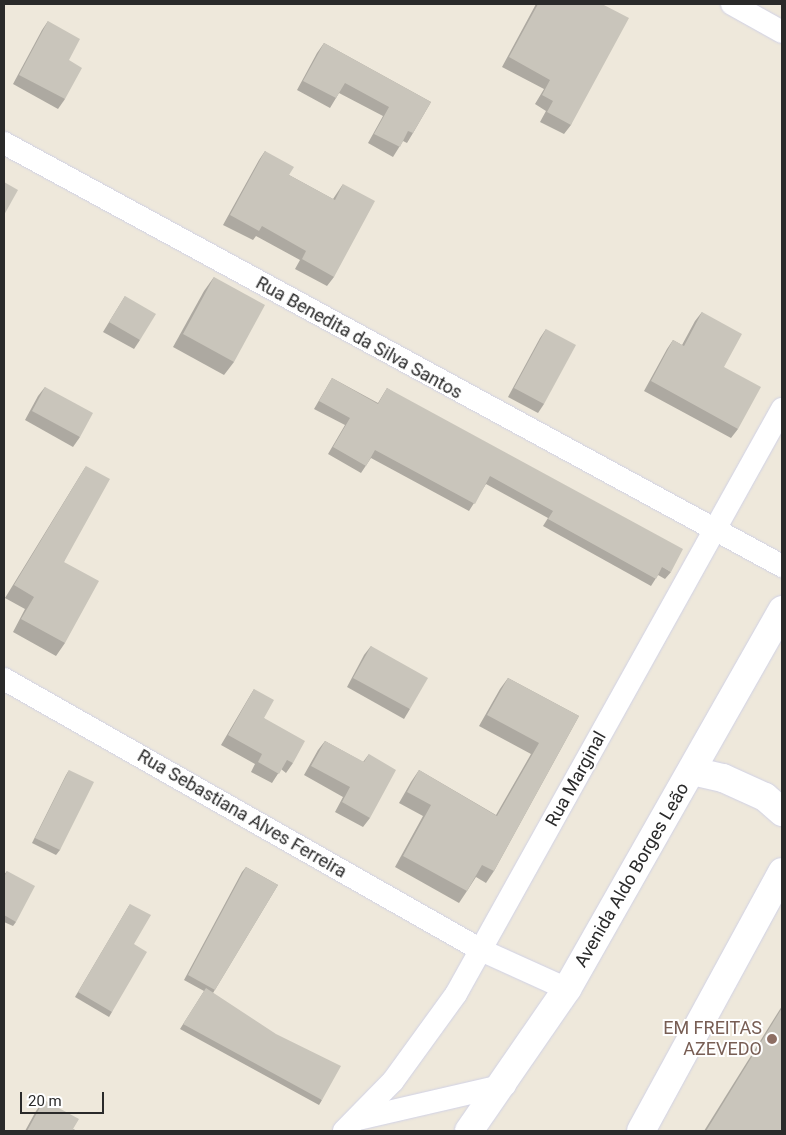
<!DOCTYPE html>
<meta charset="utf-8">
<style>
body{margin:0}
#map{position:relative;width:786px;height:1135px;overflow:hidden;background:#eee8db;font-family:Roboto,sans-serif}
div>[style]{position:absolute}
.roads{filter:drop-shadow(0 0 1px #d0d1e5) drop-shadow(0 0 1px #d0d1e5)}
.street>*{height:22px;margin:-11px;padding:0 11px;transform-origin:11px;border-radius:11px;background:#fff}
.secondary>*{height:28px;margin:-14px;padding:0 14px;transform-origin:14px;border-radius:14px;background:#fff}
.wall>*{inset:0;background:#ada9a1}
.building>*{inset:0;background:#c9c5bb}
.dots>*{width:14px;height:14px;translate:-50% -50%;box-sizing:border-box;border:2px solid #fff;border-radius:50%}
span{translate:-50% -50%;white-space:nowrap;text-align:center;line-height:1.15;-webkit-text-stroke:4px #fff;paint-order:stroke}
.street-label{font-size:18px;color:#2a2a2a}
.education-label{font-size:18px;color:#785e54}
.right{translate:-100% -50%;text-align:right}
.frame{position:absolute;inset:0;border:5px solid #2a2a2a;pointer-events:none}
.scale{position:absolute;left:20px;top:1092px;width:84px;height:22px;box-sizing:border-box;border:2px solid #2a2a2a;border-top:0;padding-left:6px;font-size:15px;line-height:18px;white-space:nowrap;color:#2a2a2a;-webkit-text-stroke:4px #fff;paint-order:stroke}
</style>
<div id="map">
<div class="roads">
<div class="street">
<i style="left:732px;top:4px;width:57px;rotate:29.2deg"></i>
<i style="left:4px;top:143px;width:886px;rotate:28.53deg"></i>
<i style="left:4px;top:679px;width:549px;rotate:29.6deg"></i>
<i style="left:481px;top:950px;width:94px;rotate:24.4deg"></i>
<i style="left:358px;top:1119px;width:151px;rotate:-13deg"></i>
<i style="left:344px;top:1131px;width:70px;rotate:-45.6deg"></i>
<i style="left:393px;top:1081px;width:107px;rotate:-54.1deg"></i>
<i style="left:456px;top:994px;width:670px;rotate:-60.87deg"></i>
</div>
<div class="secondary">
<i style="left:692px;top:771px;width:32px;rotate:13deg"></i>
<i style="left:723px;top:778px;width:46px;rotate:24.3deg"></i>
<i style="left:765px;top:797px;width:23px;rotate:41deg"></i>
<i style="left:469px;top:1131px;width:173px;rotate:-55.4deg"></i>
<i style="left:567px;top:989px;width:436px;rotate:-60.4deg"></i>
<i style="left:641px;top:1131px;width:295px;rotate:-61.4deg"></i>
</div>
</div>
<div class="wall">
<i style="clip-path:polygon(536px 4px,602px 4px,571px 125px,564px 134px,540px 122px,546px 111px,535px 104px,544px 89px,502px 67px)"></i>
<i style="clip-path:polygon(48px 21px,65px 99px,58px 109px,13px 84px,42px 30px)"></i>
<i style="clip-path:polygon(324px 43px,431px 102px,413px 133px,407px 143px,403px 141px,393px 157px,368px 143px,383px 116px,339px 93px,330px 108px,297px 90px,317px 53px)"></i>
<i style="clip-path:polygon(265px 151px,289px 175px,333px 199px,343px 184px,334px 277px,327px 286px,295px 269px,300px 260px,256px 236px,253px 240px,223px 225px,259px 160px)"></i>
<i style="clip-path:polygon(214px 277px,234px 362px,224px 375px,173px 347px,204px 291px)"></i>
<i style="clip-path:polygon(125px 296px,140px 340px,134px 349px,103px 332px)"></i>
<i style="clip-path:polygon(702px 312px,724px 367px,738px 429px,731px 438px,644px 391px,667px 349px,673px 340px,682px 345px,695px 321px)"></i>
<i style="clip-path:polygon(546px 329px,544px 404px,538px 413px,508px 397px,540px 338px)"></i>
<i style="clip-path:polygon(332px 378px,378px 403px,387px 388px,671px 572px,665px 579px,658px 575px,651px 586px,543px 526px,548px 518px,486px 484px,469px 511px,371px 458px,361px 473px,328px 454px,345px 425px,314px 409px)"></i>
<i style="clip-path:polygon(45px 387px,80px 437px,73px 447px,25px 420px,38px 396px)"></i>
<i style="clip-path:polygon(86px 466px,64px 562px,65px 643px,56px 656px,13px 632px,25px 609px,5px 598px,78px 479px)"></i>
<i style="clip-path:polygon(371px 646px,410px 709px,404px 719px,347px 687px,364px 655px)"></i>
<i style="clip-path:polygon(508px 678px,579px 716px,494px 871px,486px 883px,476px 877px,467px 891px,459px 903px,395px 867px,423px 816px,399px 803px,411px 782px,419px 770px,496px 815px,531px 754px,479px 726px,500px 689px)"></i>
<i style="clip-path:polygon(254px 689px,264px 718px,293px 763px,286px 773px,281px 769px,272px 783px,251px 772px,255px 764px,221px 745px,248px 699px)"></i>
<i style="clip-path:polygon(325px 741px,363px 762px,369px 754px,370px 818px,363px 827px,335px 812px,343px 797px,304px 775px,318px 750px)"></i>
<i style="clip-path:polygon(69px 770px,60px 850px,56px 855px,32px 843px,66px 775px)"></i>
<i style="clip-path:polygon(246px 867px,278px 885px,213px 993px,322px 1100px,319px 1105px,180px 1029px,204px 991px,184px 980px,242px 872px)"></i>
<i style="clip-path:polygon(7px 871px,16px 922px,13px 926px,4px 922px,4px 875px)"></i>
<i style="clip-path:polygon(130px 904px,112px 1012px,109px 1017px,75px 997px)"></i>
<i style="clip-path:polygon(782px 1006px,782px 1131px,704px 1131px)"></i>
<i style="clip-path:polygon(44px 1100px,73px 1129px,77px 1131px,25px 1131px,36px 1111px)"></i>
</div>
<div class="building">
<i style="clip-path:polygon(538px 4px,602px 4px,629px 18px,571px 125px,547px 112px,553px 101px,542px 95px,550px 80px,509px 57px)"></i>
<i style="clip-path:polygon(48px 21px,80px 39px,69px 60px,82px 68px,65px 99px,19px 75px)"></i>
<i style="clip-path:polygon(324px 43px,431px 102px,413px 133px,408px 131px,400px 147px,374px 134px,389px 107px,345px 83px,336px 98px,303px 81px)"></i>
<i style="clip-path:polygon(265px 151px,294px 167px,289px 175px,335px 200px,343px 184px,375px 201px,334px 277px,302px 259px,306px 251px,262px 226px,259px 231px,230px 215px)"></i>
<i style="clip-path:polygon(4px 182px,18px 190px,4px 215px)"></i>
<i style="clip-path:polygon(214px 277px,265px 305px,234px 362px,183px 334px)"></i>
<i style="clip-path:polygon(125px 296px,156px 314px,140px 340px,109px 322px)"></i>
<i style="clip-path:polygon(702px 312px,742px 334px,724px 367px,761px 387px,738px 429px,651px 381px,673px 340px,684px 346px)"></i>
<i style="clip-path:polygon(546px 329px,576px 345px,544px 404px,514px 388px)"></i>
<i style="clip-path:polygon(332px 378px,378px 404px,387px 388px,683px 549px,671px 572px,662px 567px,656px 579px,548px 519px,553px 511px,490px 476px,475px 504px,375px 450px,366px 466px,333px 447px,350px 418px,319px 401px)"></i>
<i style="clip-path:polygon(45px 387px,93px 413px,80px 437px,32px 411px)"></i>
<i style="clip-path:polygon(86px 466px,110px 479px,64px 562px,99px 581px,65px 643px,21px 619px,34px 597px,14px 585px)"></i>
<i style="clip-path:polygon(371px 646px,428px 678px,410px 709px,353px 678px)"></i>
<i style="clip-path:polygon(508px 678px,579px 716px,494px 871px,482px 865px,467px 891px,403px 856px,431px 805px,407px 792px,419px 770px,497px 816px,539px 743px,487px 715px)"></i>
<i style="clip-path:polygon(254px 689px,274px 700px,264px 718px,305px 741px,293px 763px,287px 760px,279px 774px,258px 762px,262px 754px,228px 735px)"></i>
<i style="clip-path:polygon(325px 741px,364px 762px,369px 754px,396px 770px,370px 818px,342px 802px,350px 787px,311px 766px)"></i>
<i style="clip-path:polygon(69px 770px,94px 782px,60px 850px,35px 838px)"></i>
<i style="clip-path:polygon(246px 867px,278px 885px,215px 990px,188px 975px)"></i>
<i style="clip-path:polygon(7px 871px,35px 886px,16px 922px,4px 915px,4px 877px)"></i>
<i style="clip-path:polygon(130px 904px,151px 915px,134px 944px,147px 952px,112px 1012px,78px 992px)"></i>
<i style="clip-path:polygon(206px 988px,276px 1034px,341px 1066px,322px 1100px,183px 1024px)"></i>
<i style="clip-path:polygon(782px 1008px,782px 1131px,706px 1131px)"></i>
<i style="clip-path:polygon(44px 1100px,79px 1119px,73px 1129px,77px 1131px,27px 1131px)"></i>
</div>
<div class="dots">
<i style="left:772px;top:1039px;background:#8d6e63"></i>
</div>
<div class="street-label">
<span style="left:359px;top:338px;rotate:29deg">Rua Benedita da Silva Santos</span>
<span style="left:576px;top:779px;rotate:-61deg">Rua Marginal</span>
<span style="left:242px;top:814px;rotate:30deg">Rua Sebastiana Alves Ferreira</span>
<span style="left:632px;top:875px;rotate:-60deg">Avenida Aldo Borges Leão</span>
</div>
<div class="education-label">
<span class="right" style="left:762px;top:1039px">EM FREITAS<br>AZEVEDO</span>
</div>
<div class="frame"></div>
<div class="scale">20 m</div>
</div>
